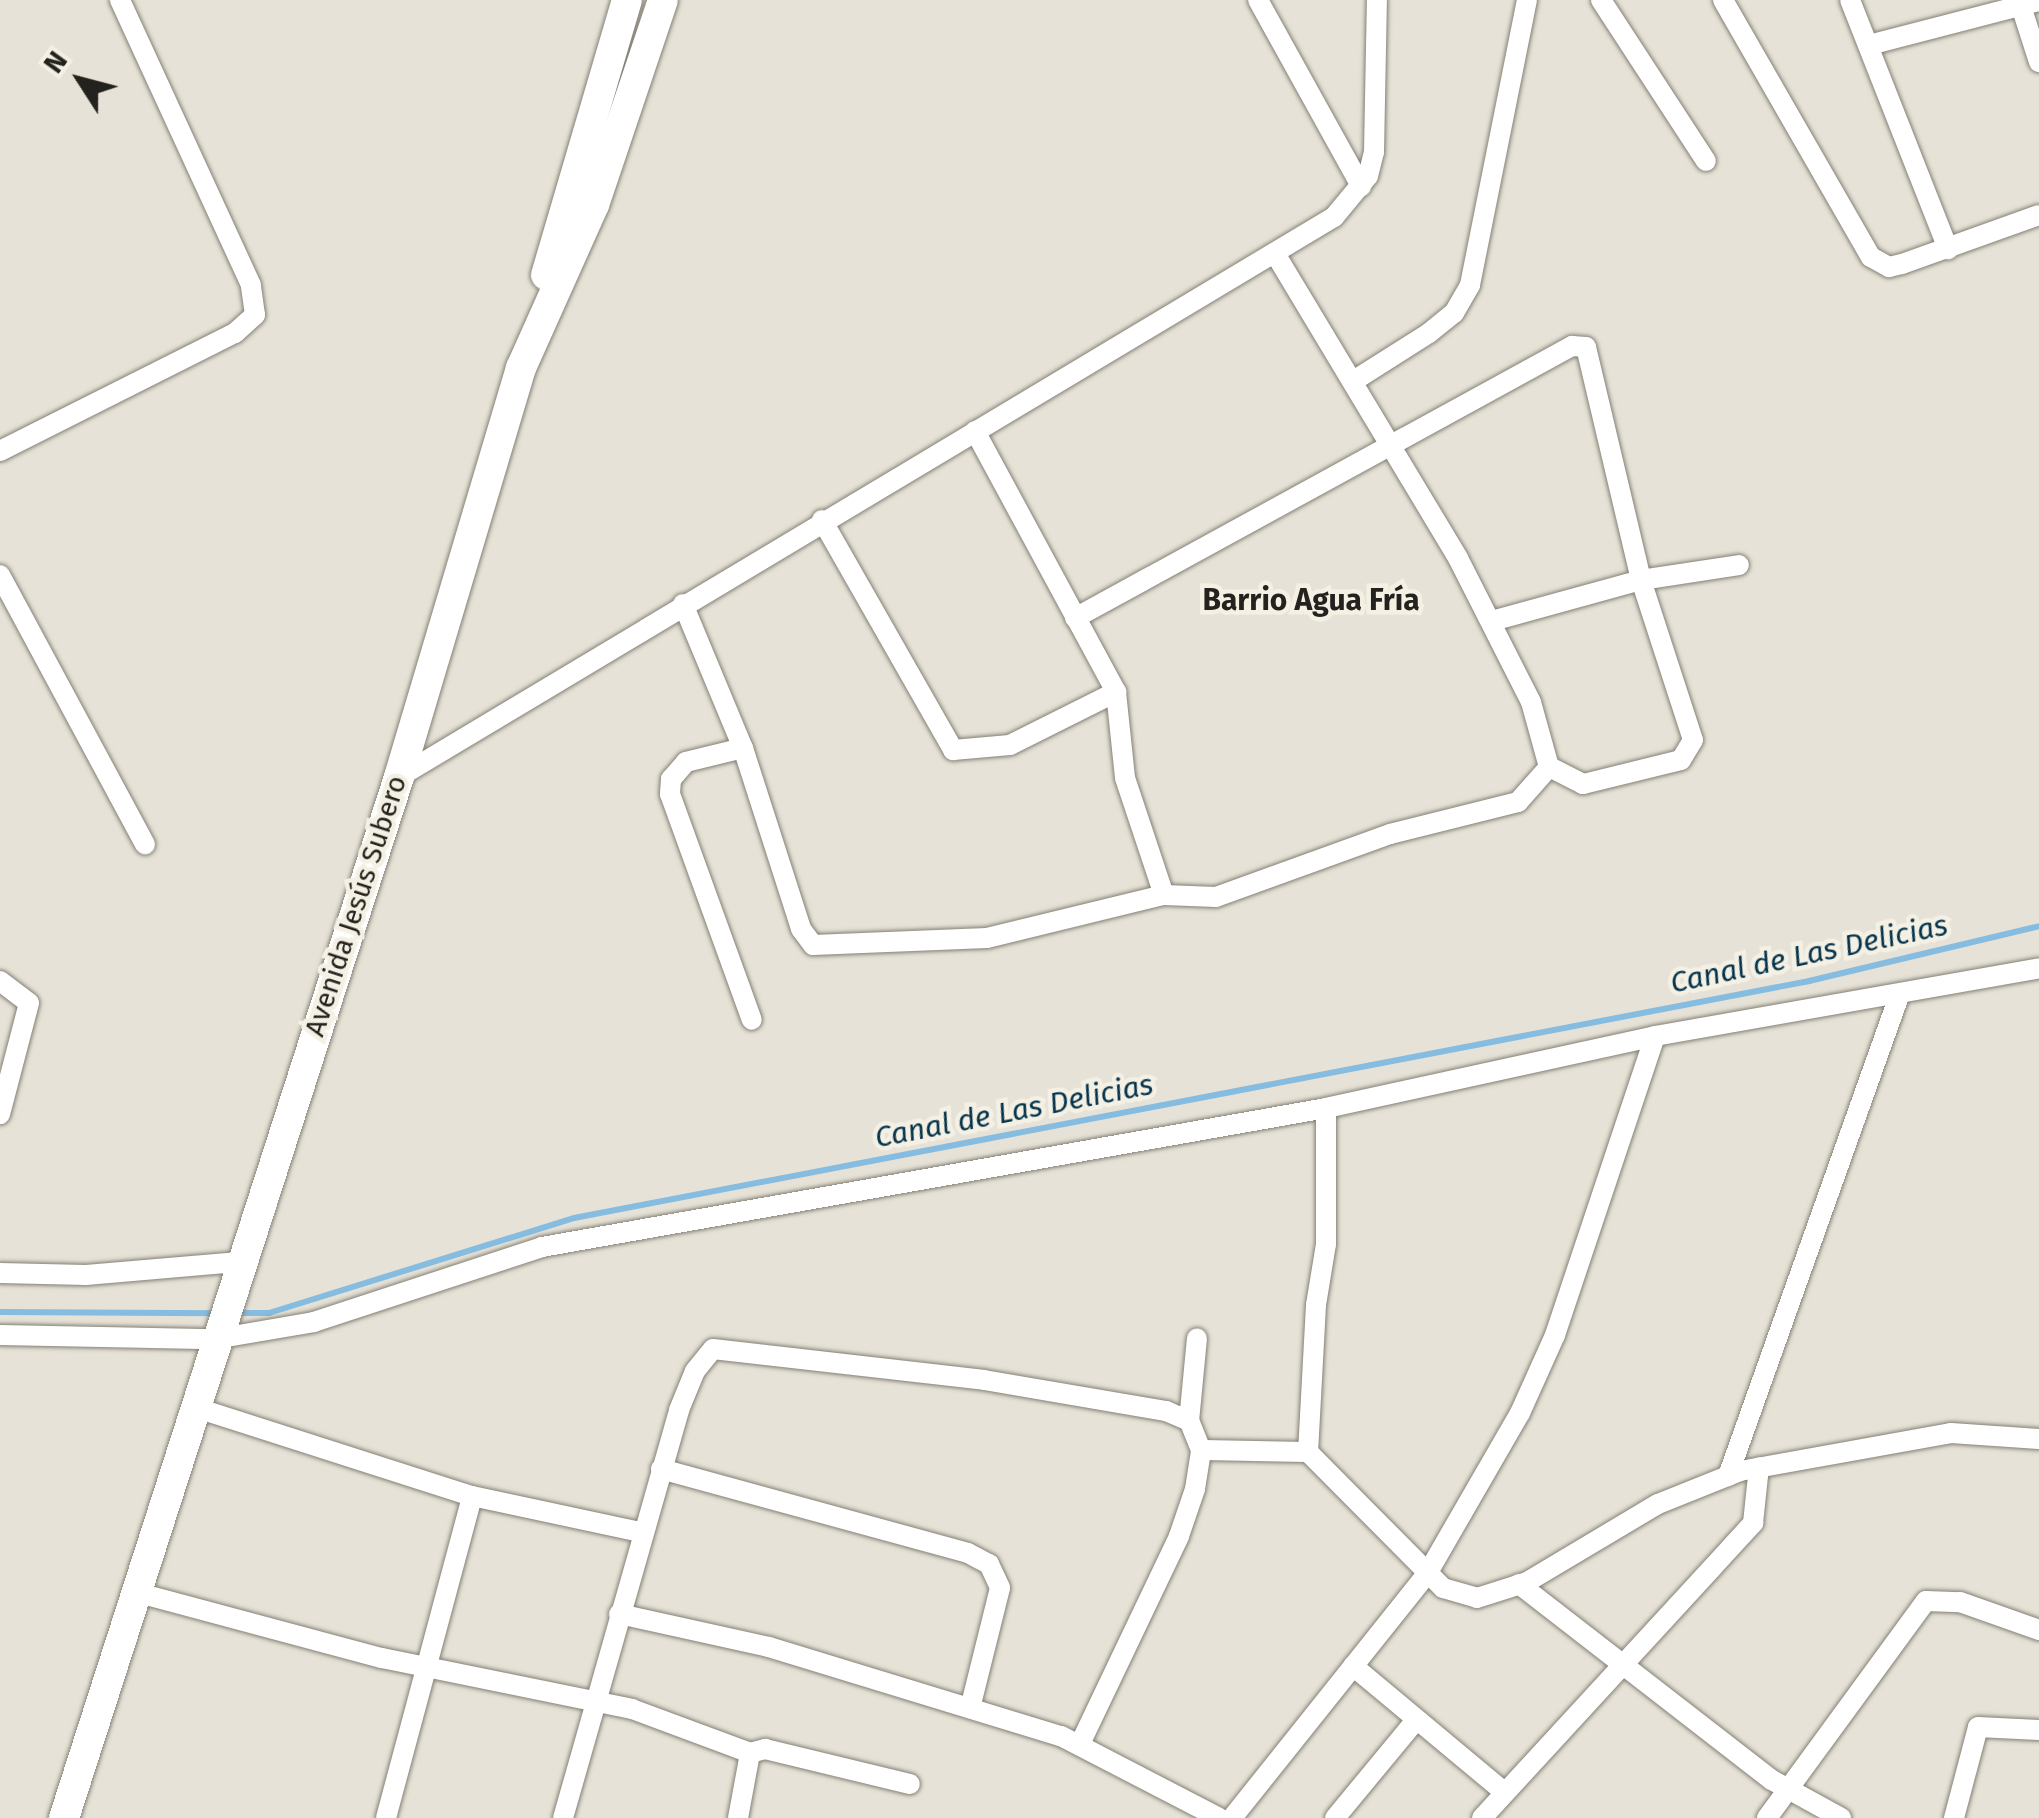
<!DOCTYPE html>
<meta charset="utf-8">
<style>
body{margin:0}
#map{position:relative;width:2039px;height:1818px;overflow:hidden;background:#e7e2d7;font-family:"Fira Sans",sans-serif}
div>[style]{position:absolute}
.stream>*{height:6px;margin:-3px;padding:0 3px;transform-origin:3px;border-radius:3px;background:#85bce0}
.roads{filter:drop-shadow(0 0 2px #848075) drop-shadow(0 0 2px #848075)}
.street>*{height:20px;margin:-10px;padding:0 10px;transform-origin:10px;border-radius:10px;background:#fff}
.secondary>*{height:30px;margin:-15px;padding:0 15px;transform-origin:15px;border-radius:15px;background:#fff}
span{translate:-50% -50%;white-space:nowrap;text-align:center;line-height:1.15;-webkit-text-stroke:9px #f4f0e4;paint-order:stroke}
.street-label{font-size:28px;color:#24221e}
.neighbourhood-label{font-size:30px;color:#24221e;font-weight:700}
.water-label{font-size:30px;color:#05344c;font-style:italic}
.north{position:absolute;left:30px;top:30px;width:100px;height:100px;-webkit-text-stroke:8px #f4f0e4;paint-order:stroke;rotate:306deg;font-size:28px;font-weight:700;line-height:40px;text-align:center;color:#24221e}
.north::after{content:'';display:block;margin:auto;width:35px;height:45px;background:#24221e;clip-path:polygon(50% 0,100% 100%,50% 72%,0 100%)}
</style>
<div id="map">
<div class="stream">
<i style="left:0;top:1312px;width:219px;rotate:0.3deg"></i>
<i style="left:236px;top:1313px;width:33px"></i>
<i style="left:269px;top:1313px;width:319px;rotate:-17.3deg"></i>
<i style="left:574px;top:1218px;width:1258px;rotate:-10.86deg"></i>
<i style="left:1809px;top:981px;width:236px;rotate:-13.4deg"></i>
</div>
<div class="roads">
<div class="street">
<i style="left:1258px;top:0;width:213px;rotate:61deg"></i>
<i style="left:1601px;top:0;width:192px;rotate:56.9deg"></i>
<i style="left:1723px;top:0;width:297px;rotate:60.1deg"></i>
<i style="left:1871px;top:257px;width:21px;rotate:29deg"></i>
<i style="left:1889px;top:267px;width:13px;rotate:-13deg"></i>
<i style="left:1902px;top:264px;width:145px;rotate:-19.7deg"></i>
<i style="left:1850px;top:0;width:268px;rotate:68.5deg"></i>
<i style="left:2021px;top:6px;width:59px;rotate:72.2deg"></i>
<i style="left:1869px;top:45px;width:176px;rotate:-14.5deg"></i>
<i style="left:1355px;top:380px;width:88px;rotate:-32.4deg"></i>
<i style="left:1429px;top:333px;width:32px;rotate:-39deg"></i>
<i style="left:1454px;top:313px;width:32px;rotate:-60deg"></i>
<i style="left:1470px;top:285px;width:291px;rotate:-78.7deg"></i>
<i style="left:975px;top:431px;width:297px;rotate:61.6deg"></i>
<i style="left:1116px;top:692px;width:86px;rotate:84deg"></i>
<i style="left:1125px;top:778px;width:123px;rotate:71.6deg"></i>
<i style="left:0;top:451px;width:263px;rotate:-26.7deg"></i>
<i style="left:235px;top:333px;width:27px;rotate:-42deg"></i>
<i style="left:255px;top:315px;width:30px;rotate:-98deg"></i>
<i style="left:251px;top:285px;width:314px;rotate:-114.7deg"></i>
<i style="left:822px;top:520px;width:265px;rotate:60.3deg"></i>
<i style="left:953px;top:750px;width:57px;rotate:-5deg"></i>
<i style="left:1010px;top:745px;width:119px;rotate:-26.6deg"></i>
<i style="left:0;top:575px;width:306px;rotate:61.7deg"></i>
<i style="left:683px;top:604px;width:156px;rotate:67.4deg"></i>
<i style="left:743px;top:748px;width:190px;rotate:72.2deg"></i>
<i style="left:801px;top:929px;width:20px;rotate:53deg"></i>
<i style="left:813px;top:945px;width:174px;rotate:-2.3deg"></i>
<i style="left:987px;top:938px;width:182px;rotate:-13.7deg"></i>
<i style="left:1164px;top:895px;width:52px;rotate:2.2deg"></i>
<i style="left:1216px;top:897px;width:185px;rotate:-19.9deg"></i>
<i style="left:1390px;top:834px;width:132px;rotate:-14deg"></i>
<i style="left:1518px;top:802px;width:47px;rotate:-48.5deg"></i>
<i style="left:1549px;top:767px;width:67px;rotate:-105.5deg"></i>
<i style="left:1531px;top:702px;width:161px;rotate:-116.9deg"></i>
<i style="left:1458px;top:558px;width:356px;rotate:-121deg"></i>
<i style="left:1075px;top:618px;width:567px;rotate:-28.69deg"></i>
<i style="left:1572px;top:346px;width:14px;rotate:4deg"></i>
<i style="left:1586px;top:347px;width:239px;rotate:76.7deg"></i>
<i style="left:1641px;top:580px;width:168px;rotate:72deg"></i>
<i style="left:1693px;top:740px;width:23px;rotate:121deg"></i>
<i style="left:1681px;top:760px;width:101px;rotate:166.2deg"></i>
<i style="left:1583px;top:784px;width:38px;rotate:-153deg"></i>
<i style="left:1492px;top:621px;width:155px;rotate:-15.4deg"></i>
<i style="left:1641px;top:580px;width:99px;rotate:-8.7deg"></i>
<i style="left:743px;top:748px;width:59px;rotate:166.2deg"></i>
<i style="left:686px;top:762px;width:23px;rotate:131deg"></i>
<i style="left:671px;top:779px;width:15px;rotate:94deg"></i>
<i style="left:670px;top:794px;width:240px;rotate:70.1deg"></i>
<i style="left:399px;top:777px;width:1090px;rotate:-30.92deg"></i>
<i style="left:1334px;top:217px;width:53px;rotate:-50.3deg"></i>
<i style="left:1368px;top:176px;width:25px;rotate:-76deg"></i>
<i style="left:1374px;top:152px;width:152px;rotate:-88.9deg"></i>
<i style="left:0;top:981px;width:36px;rotate:37deg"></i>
<i style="left:29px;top:1003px;width:115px;rotate:104.6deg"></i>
<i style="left:1326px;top:1108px;width:136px;rotate:90deg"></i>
<i style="left:1326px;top:1244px;width:62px;rotate:99.3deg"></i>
<i style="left:1316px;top:1305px;width:147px;rotate:93.1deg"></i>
<i style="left:1308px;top:1452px;width:192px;rotate:45.2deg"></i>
<i style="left:1443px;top:1588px;width:35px;rotate:16deg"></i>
<i style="left:1477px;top:1598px;width:52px;rotate:-17.7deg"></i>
<i style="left:1527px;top:1582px;width:152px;rotate:-30.8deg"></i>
<i style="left:1658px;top:1504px;width:88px;rotate:-21.9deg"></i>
<i style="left:1740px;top:1471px;width:214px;rotate:-10.2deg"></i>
<i style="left:1951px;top:1433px;width:88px;rotate:3.9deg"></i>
<i style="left:0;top:1273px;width:86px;rotate:1.3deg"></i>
<i style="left:86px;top:1275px;width:154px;rotate:-4.9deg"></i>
<i style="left:0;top:1335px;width:215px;rotate:1.1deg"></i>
<i style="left:215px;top:1339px;width:100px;rotate:-9.7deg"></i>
<i style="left:314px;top:1322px;width:240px;rotate:-18.2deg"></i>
<i style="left:542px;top:1247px;width:796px;rotate:-10.05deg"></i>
<i style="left:1326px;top:1108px;width:337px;rotate:-12.3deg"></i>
<i style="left:1655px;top:1036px;width:390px;rotate:-10deg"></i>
<i style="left:194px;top:1407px;width:292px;rotate:17.8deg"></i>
<i style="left:472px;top:1496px;width:172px;rotate:12.1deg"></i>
<i style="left:1201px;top:1450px;width:107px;rotate:1.1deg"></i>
<i style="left:661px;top:1469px;width:318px;rotate:15.3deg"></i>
<i style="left:968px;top:1553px;width:24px;rotate:28deg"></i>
<i style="left:989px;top:1564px;width:26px;rotate:65deg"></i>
<i style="left:1000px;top:1588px;width:124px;rotate:104deg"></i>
<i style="left:1728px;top:1476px;width:510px;rotate:-70.39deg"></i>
<i style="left:1519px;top:1584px;width:320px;rotate:37.8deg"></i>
<i style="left:1772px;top:1780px;width:79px;rotate:28.8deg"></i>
<i style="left:135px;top:1592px;width:256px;rotate:15deg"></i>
<i style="left:382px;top:1658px;width:255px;rotate:11.5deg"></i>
<i style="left:632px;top:1709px;width:126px;rotate:20.4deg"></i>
<i style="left:750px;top:1753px;width:16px;rotate:-15deg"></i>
<i style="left:765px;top:1749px;width:149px;rotate:13.6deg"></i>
<i style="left:619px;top:1614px;width:154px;rotate:12.4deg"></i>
<i style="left:769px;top:1647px;width:305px;rotate:17deg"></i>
<i style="left:1061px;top:1736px;width:178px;rotate:27.4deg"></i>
<i style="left:1353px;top:1666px;width:195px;rotate:39.8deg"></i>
<i style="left:1080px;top:1744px;width:230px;rotate:-64.5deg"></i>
<i style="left:1179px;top:1536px;width:50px;rotate:-71.2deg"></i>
<i style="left:1195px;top:1489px;width:39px;rotate:-81deg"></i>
<i style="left:1201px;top:1450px;width:31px;rotate:-112deg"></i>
<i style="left:1189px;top:1421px;width:83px;rotate:-84.5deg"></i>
<i style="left:386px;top:1818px;width:333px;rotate:-75deg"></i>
<i style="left:563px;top:1818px;width:424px;rotate:-74.1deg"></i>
<i style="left:679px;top:1410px;width:42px;rotate:-67.7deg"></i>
<i style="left:695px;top:1371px;width:28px;rotate:-51deg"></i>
<i style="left:713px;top:1349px;width:273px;rotate:6.5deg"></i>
<i style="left:984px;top:1380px;width:185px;rotate:9.7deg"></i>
<i style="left:1166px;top:1411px;width:25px;rotate:23deg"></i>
<i style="left:738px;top:1818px;width:66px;rotate:-79.5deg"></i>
<i style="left:1232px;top:1818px;width:312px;rotate:-51.4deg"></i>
<i style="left:1427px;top:1574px;width:186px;rotate:-60deg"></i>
<i style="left:1520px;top:1413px;width:85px;rotate:-65.8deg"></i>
<i style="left:1555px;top:1335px;width:315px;rotate:-71.5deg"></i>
<i style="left:1335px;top:1818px;width:127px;rotate:-50.4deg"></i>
<i style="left:1482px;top:1818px;width:401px;rotate:-47.4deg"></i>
<i style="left:1753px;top:1523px;width:56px;rotate:-83.9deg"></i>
<i style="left:1767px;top:1818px;width:269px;rotate:-53.8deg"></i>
<i style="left:1926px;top:1601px;width:34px;rotate:2deg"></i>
<i style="left:1960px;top:1602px;width:84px;rotate:19.5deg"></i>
<i style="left:1954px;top:1818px;width:94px;rotate:-75.2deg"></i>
<i style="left:1978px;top:1727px;width:61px;rotate:2.8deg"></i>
</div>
<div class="secondary">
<i style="left:546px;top:275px;width:287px;rotate:-73.6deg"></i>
<i style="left:64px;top:1818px;width:1094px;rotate:-72.16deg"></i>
<i style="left:399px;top:777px;width:427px;rotate:-73.4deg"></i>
<i style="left:521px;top:368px;width:179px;rotate:-65.9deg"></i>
<i style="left:594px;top:205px;width:216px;rotate:-71.4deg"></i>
</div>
</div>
<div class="street-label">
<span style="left:356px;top:906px;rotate:-72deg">Avenida Jesús Subero</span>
</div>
<div class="neighbourhood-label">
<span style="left:1311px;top:600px">Barrio Agua Fría</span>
</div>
<div class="water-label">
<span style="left:1809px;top:954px;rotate:-12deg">Canal de Las Delicias</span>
<span style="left:1014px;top:1111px;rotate:-11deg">Canal de Las Delicias</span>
</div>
<div class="north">N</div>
</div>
